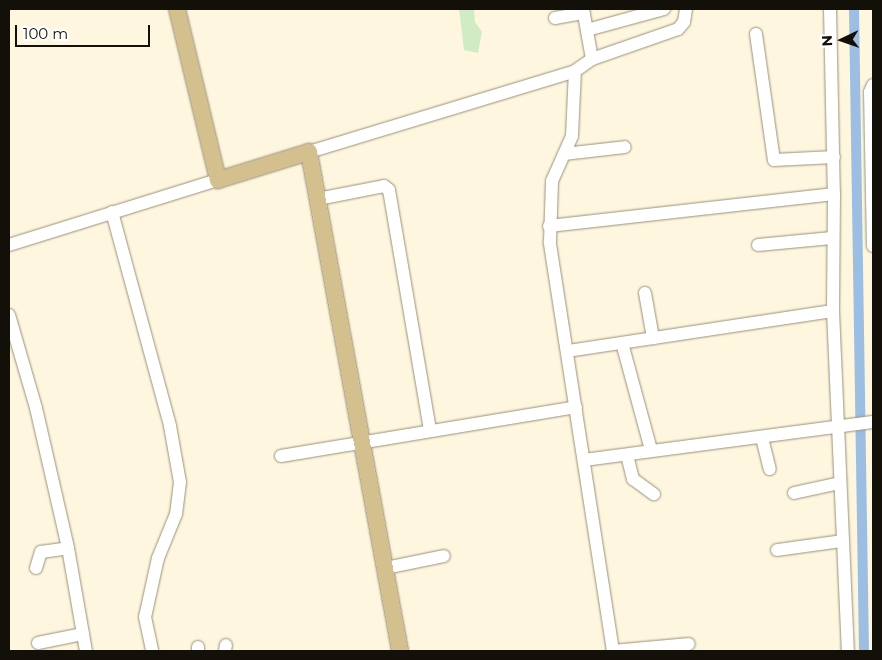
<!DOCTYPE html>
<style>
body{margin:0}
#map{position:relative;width:882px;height:660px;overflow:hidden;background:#fef6de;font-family:Montserrat,sans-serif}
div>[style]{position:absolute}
.green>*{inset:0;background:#d1ebc4}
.canal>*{height:10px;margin:-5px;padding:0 5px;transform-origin:5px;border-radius:5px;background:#9bbee2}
.roads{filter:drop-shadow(0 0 1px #98917b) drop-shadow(0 0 1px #98917b)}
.minor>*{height:12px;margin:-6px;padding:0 6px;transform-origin:6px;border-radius:6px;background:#fff}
.major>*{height:16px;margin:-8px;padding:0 8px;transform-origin:8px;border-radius:8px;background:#d4bf8f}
span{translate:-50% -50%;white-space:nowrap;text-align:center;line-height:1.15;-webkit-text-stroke:4.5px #fff;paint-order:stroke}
.frame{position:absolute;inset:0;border:10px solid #121008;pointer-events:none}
.north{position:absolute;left:817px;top:15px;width:50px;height:50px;-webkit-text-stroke:4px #fff;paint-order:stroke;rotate:267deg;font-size:14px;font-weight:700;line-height:20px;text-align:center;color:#121008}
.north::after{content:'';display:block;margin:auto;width:18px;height:22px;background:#121008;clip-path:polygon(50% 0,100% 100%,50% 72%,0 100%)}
.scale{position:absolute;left:15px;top:25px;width:135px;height:22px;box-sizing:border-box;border:2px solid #121008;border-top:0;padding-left:6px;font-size:15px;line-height:18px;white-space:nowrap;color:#121008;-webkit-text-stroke:4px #fff;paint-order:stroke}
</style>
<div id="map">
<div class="green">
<i style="clip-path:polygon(459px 9px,474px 9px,475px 22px,482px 32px,478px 53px,464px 50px)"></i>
</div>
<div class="canal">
<i style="left:854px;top:9px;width:642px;rotate:89.11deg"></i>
</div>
<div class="roads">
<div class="minor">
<i style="left:583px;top:9px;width:51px;rotate:79.8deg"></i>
<i style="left:830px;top:9px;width:185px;rotate:88.8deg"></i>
<i style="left:834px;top:194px;width:117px;rotate:90.5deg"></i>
<i style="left:833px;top:311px;width:340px;rotate:87.5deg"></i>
<i style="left:555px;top:18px;width:29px;rotate:-10deg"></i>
<i style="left:587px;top:30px;width:80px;rotate:-15.3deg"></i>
<i style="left:756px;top:34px;width:127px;rotate:81.9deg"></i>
<i style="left:774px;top:160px;width:60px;rotate:-2.9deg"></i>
<i style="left:873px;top:85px;width:8px;rotate:113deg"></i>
<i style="left:870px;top:92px;width:154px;rotate:88.9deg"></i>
<i style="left:309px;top:152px;width:278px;rotate:-16.9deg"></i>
<i style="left:564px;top:154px;width:61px;rotate:-6.5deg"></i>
<i style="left:318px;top:199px;width:67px;rotate:-11.1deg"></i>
<i style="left:384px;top:186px;width:6px;rotate:39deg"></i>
<i style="left:389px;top:190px;width:244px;rotate:80.3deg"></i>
<i style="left:112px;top:212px;width:222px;rotate:74.8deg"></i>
<i style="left:170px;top:426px;width:57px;rotate:79.9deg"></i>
<i style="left:180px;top:482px;width:32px;rotate:97deg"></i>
<i style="left:176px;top:514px;width:48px;rotate:112.2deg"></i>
<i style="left:158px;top:558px;width:60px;rotate:102.4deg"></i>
<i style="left:145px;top:617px;width:35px;rotate:78deg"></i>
<i style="left:549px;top:226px;width:287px;rotate:-6.4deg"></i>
<i style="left:9px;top:245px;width:219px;rotate:-17.3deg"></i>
<i style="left:758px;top:245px;width:74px;rotate:-5.4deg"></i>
<i style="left:645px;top:293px;width:46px;rotate:79.9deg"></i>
<i style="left:9px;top:315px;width:97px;rotate:73.8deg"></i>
<i style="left:36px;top:408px;width:144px;rotate:77.1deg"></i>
<i style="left:68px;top:548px;width:105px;rotate:80.1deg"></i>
<i style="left:622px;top:343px;width:111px;rotate:74.8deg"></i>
<i style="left:568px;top:351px;width:268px;rotate:-8.6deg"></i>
<i style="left:762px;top:438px;width:32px;rotate:76deg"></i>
<i style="left:627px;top:455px;width:25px;rotate:76deg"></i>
<i style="left:633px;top:479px;width:26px;rotate:36deg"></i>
<i style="left:281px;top:456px;width:299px;rotate:-9.4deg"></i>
<i style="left:584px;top:460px;width:291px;rotate:-7.5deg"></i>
<i style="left:794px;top:493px;width:47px;rotate:-12.3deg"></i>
<i style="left:777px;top:550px;width:66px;rotate:-7.9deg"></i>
<i style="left:36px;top:568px;width:17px;rotate:-73deg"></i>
<i style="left:41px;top:552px;width:27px;rotate:-8deg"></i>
<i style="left:386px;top:568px;width:59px;rotate:-11.7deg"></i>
<i style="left:38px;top:643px;width:46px;rotate:-11.3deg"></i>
<i style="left:198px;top:647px;width:4px;rotate:90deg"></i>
<i style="left:225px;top:651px;width:6px;rotate:-81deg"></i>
<i style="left:613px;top:651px;width:414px;rotate:-98.8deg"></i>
<i style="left:550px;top:242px;width:61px;rotate:-88.1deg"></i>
<i style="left:552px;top:181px;width:49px;rotate:-66deg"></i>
<i style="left:572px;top:136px;width:65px;rotate:-87.4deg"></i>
<i style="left:575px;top:71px;width:21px;rotate:-35deg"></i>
<i style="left:592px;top:59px;width:91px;rotate:-19.2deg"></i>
<i style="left:678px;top:29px;width:9px;rotate:-49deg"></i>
<i style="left:684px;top:22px;width:13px;rotate:-81deg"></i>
<i style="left:613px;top:651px;width:76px;rotate:-5.3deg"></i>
</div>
<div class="major">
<i style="left:177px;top:9px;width:176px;rotate:76.5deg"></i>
<i style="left:218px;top:180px;width:95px;rotate:-17.1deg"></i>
<i style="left:309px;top:152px;width:507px;rotate:79.66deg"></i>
</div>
</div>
<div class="frame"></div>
<div class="north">N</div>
<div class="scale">100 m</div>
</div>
